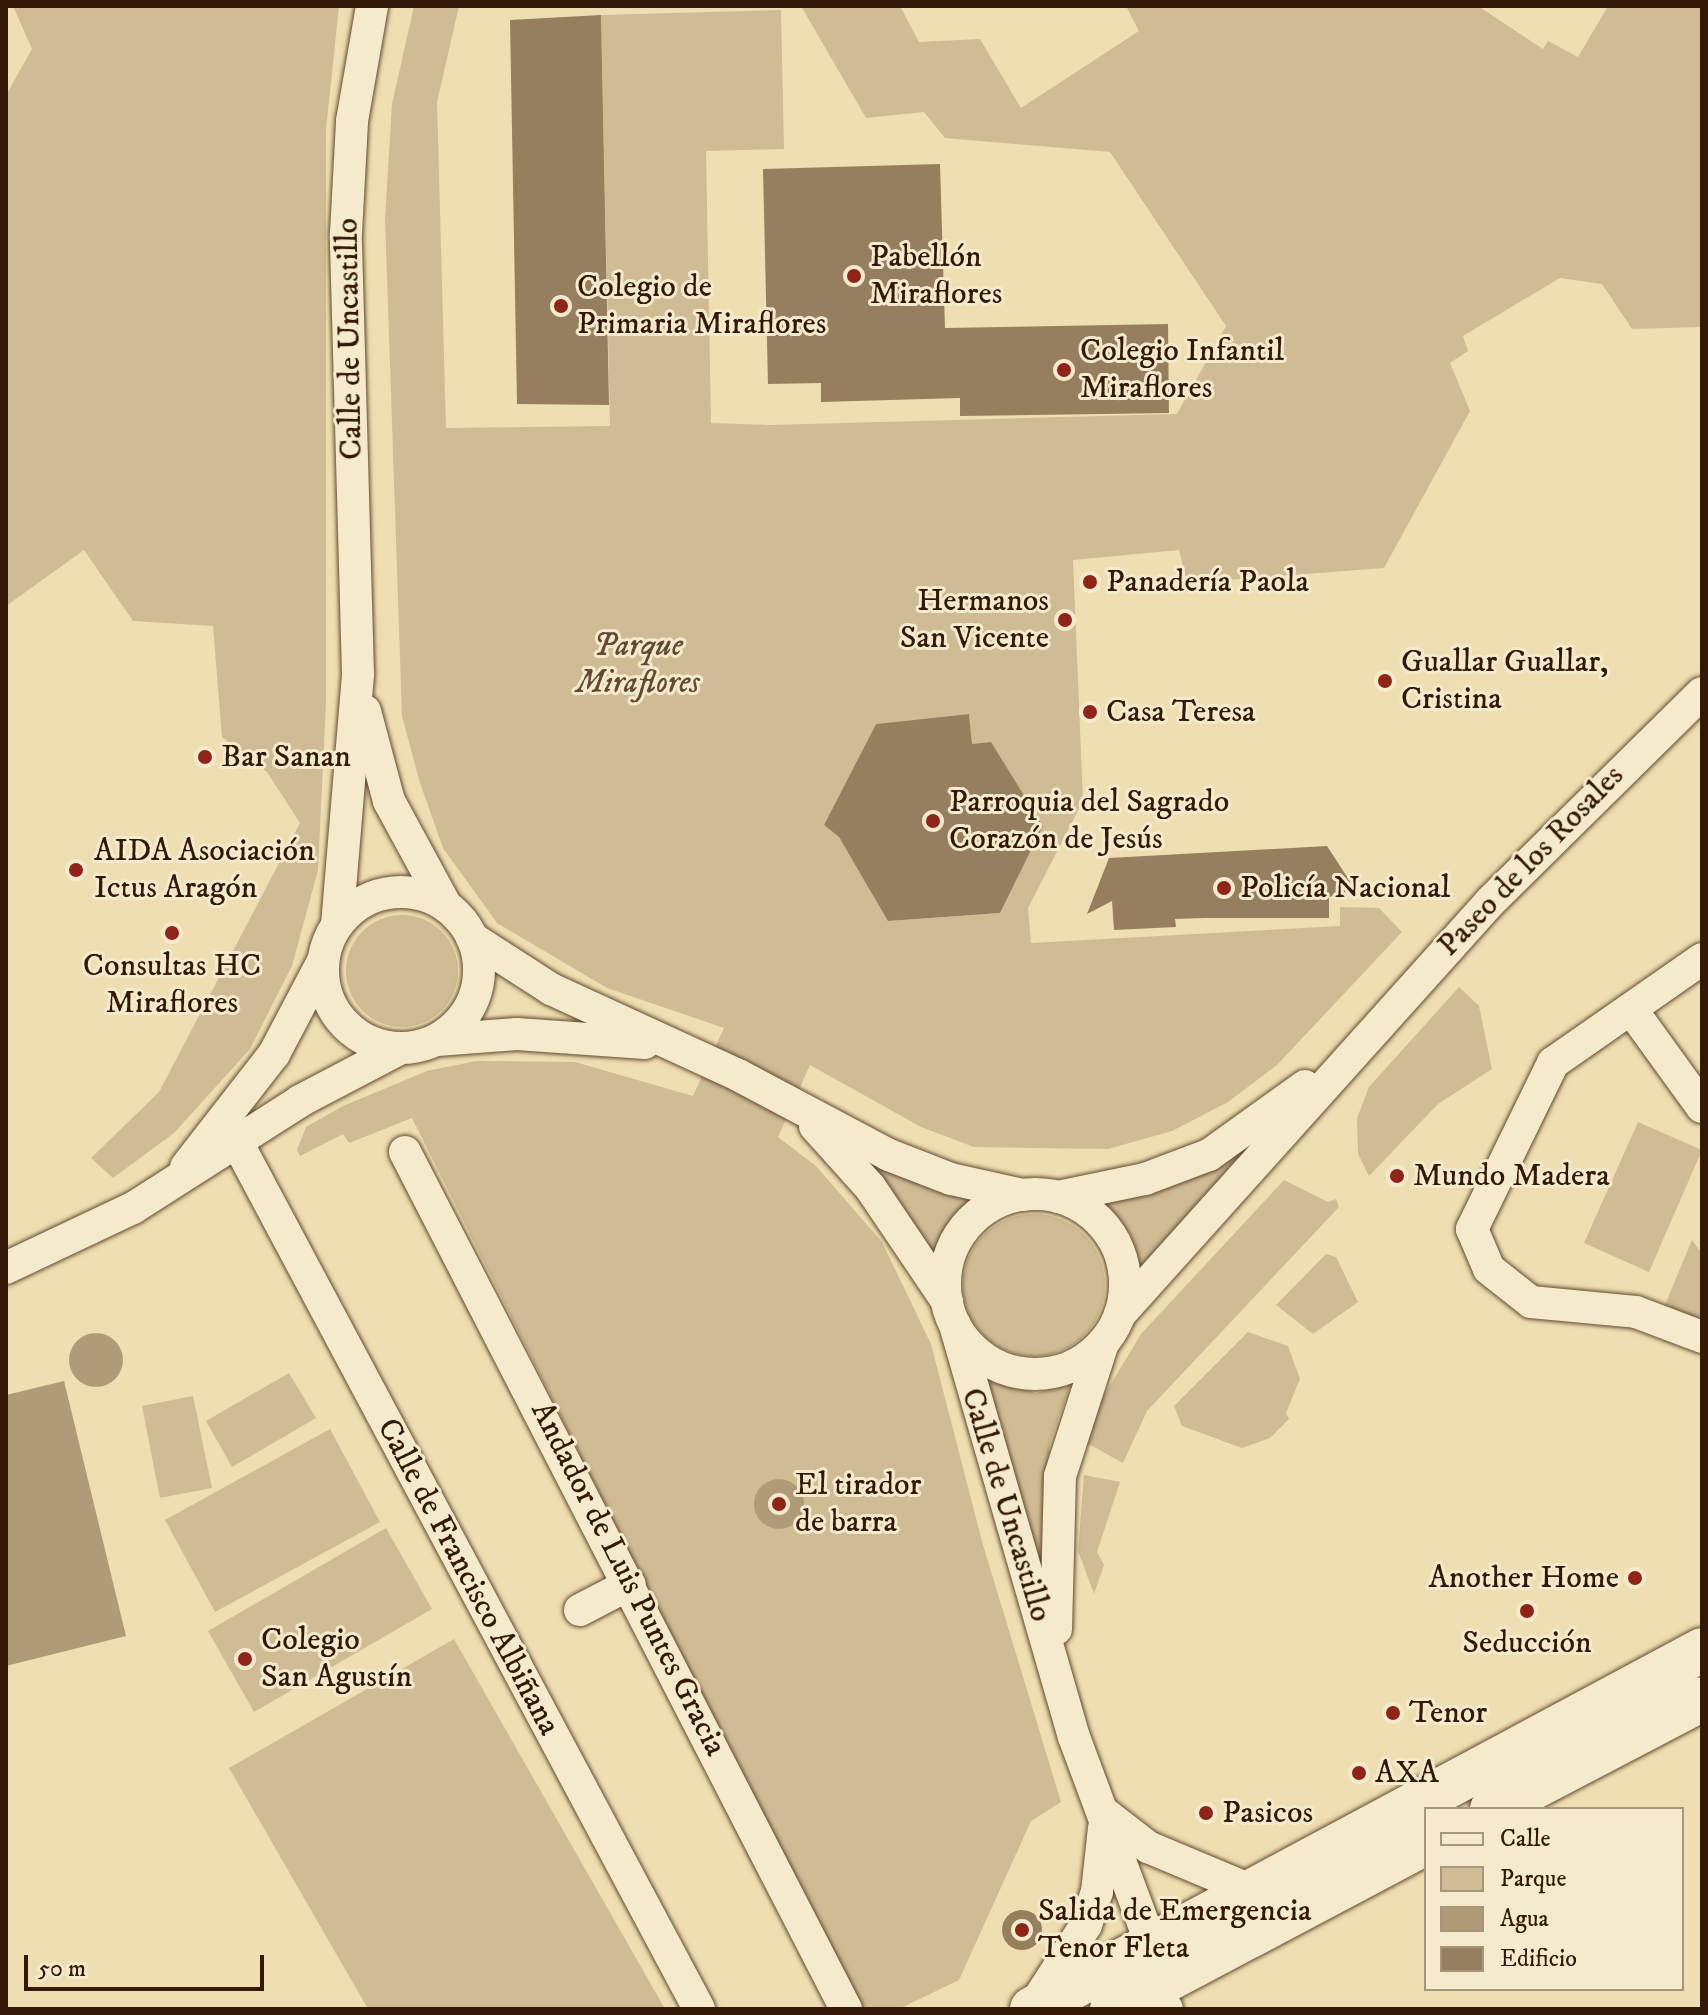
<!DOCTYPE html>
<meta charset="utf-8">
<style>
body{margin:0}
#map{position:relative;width:1708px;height:2015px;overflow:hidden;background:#efdeb1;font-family:"IM FELL DW Pica",serif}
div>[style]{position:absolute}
.green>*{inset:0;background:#cfbc94}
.round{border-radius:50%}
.water>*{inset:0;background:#af9b77}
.building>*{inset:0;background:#957f5e}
.roads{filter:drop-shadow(0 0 2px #624a30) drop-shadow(0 0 2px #624a30)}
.street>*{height:32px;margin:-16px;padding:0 16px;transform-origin:16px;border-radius:16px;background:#f5eacc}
.street>.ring{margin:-16px;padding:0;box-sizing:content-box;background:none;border:32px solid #f5eacc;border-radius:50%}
.secondary>*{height:44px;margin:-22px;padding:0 22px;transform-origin:22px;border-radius:22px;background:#f5eacc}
.dots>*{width:22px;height:22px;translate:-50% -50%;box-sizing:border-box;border:4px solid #f5eacc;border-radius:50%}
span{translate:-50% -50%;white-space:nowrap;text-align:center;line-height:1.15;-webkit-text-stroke:6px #f5eacc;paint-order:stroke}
.poi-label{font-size:32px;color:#331805}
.left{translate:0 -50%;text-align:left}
.right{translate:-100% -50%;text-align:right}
.street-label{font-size:32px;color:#331805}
.park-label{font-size:32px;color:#624930;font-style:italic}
.frame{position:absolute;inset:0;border:8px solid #331805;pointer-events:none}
.legend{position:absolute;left:1424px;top:1807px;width:260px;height:184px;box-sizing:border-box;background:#f5eacc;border:2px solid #a7967c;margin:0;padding:10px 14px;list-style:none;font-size:24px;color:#331805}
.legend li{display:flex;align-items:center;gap:16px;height:40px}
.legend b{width:40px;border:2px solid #a7967c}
.scale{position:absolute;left:24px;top:1955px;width:240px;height:36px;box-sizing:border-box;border:4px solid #331805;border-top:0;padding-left:10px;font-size:24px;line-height:28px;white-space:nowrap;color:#331805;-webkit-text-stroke:6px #f5eacc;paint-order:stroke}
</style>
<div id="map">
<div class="green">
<i style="clip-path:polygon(13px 6px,339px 6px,326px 130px,326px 703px,318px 870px,292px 966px,250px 1049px,174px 1133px,113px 1178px,91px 1158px,159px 1092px,300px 823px,267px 772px,222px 737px,213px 626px,133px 621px,84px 550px,6px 606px,6px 95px,32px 49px)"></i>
<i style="clip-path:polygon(evenodd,414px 6px,459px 6px,437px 102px,446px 428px,610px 426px,601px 15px,781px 10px,784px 149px,706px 151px,711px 423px,770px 425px,1177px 414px,1226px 326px,1110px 152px,945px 138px,924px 112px,866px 118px,801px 6px,900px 6px,919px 42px,980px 39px,1021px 108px,1139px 31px,1126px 6px,1478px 6px,1543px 49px,1548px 41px,1578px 57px,1608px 6px,1702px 6px,1702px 327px,1632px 329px,1602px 284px,1560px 278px,1463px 336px,1468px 351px,1450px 363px,1470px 411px,1384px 568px,1187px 583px,1179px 550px,1073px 560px,1083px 801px,1028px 908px,1031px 943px,1340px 926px,1340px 907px,1379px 908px,1402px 932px,1277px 1065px,1228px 1102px,1172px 1131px,1108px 1149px,974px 1147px,921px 1127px,810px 1065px,778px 1137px,816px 1166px,882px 1242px,931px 1344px,983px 1545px,1061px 1802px,1031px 1821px,959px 1980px,899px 2009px,857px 2009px,412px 1118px,349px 1143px,343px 1134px,300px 1156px,297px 1150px,306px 1127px,343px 1106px,427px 1071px,476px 1061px,575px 1062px,693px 1096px,724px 1028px,607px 988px,497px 923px,443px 848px,420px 783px,402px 716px,385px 218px,392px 104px,414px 6px,969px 714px,972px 744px,991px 743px,1043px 826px,1000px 913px,889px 921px,839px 837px,824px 825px,876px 724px,969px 714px)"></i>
<i class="round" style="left:346px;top:915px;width:112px;height:112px"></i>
<i style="clip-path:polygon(1459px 987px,1479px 1006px,1492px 1069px,1438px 1104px,1369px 1176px,1358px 1154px,1357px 1118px,1369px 1087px)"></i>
<i style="clip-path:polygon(1638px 1122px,1702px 1150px,1649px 1272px,1584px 1243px)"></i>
<i style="clip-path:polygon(1259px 1140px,1141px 1272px,1130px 1234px,1105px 1202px,1215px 1166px)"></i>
<i style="clip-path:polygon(856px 1153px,972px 1199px,945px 1229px,933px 1259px)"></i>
<i style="clip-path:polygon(1284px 1180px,1328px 1202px,1336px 1199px,1339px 1207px,1147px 1411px,1123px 1463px,1085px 1442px,1097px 1407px,1141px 1334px)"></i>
<i class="round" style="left:963px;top:1214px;width:142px;height:142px"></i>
<i style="clip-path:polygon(1692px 1240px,1702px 1254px,1702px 1320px,1665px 1305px)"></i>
<i style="clip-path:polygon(1326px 1254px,1336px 1257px,1358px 1302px,1313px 1334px,1276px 1305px)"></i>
<i style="clip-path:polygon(1248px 1332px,1288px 1346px,1300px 1379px,1286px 1413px,1289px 1419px,1270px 1438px,1242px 1448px,1182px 1426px,1174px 1406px)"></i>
<i style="clip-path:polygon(289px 1373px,316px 1418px,232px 1467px,206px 1421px)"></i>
<i style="clip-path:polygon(986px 1379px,1036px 1393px,1070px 1385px,1050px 1443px,1040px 1570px)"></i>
<i style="clip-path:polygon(193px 1396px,212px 1488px,160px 1498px,142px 1406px)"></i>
<i style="clip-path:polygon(330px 1429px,380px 1522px,215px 1612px,165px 1520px)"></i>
<i style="clip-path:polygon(1084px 1475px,1120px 1482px,1097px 1552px,1104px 1565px,1094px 1594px,1078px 1551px)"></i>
<i style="clip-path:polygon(386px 1528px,432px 1609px,254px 1712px,208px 1631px)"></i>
<i style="clip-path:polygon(454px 1639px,665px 2009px,368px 2009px,229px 1768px)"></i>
</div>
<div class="water">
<i class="round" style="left:69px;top:1333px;width:54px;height:54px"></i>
<i style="clip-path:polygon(64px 1381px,126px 1636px,6px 1666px,6px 1395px)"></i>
<i class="round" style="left:754px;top:1479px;width:50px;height:50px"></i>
</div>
<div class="building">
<i style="clip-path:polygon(601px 15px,609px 405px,517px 404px,510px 20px)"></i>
<i style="clip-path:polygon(940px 164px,945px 328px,1168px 324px,1169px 413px,960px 416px,960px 398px,821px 402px,821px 383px,768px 384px,763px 169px)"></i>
<i style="clip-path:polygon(969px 714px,972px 744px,991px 742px,1043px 826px,1000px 913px,888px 921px,839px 837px,824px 825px,876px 724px)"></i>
<i style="clip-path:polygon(1327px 846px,1355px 889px,1329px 897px,1329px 918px,1204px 918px,1175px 919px,1176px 927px,1114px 930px,1112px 901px,1087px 914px,1109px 858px)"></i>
<i class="round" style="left:1002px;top:1910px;width:40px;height:40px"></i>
</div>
<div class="roads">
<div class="street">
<i style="left:365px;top:711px;width:93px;rotate:75.1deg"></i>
<i style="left:389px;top:801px;width:119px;rotate:61.5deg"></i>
<i class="ring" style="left:323px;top:892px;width:124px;height:124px"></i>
<i style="left:337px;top:925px;width:252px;rotate:-85.2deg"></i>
<i style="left:358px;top:674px;width:441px;rotate:-91.6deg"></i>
<i style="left:346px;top:233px;width:112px;rotate:-86.9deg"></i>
<i style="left:352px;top:121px;width:117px;rotate:-80.1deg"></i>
<i style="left:472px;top:938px;width:94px;rotate:32.8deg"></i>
<i style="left:551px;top:989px;width:206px;rotate:24.7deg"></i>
<i style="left:738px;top:1075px;width:171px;rotate:27.9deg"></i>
<i style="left:889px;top:1155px;width:66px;rotate:21.2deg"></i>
<i style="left:951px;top:1179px;width:74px;rotate:12.5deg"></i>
<i style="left:1702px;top:959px;width:182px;rotate:145.1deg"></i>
<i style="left:1553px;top:1063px;width:185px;rotate:116deg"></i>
<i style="left:1472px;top:1229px;width:43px;rotate:67deg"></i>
<i style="left:1489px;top:1269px;width:53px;rotate:38.2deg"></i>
<i style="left:1531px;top:1302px;width:105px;rotate:5.4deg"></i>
<i style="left:1636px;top:1312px;width:71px;rotate:20.7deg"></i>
<i style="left:1631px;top:1009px;width:121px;rotate:54.1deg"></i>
<i style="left:437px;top:1040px;width:80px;rotate:-4.3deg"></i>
<i style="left:517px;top:1034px;width:128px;rotate:4deg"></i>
<i style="left:815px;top:1126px;width:82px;rotate:48deg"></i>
<i style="left:870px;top:1187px;width:138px;rotate:56deg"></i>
<i style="left:238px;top:1144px;width:980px;rotate:61.94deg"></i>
<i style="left:405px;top:1152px;width:964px;rotate:62.77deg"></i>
<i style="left:186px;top:1167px;width:143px;rotate:-52.1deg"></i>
<i style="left:274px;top:1054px;width:105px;rotate:-62.2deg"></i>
<i class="ring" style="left:945px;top:1194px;width:148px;height:148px"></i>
<i style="left:1058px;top:1197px;width:89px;rotate:-11.7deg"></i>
<i style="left:1145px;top:1179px;width:68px;rotate:-20.6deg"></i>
<i style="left:1209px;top:1155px;width:118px;rotate:-35.7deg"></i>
<i style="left:6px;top:1268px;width:140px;rotate:-25.3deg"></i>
<i style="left:133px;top:1208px;width:198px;rotate:-32.6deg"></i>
<i style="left:300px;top:1101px;width:112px;rotate:-27.7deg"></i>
<i style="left:1120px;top:1314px;width:555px;rotate:-48.07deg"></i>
<i style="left:1491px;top:901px;width:296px;rotate:-44.6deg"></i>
<i style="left:955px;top:1325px;width:429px;rotate:73.9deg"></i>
<i style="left:1074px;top:1737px;width:218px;rotate:69.6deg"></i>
<i style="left:1150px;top:1941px;width:31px;rotate:79deg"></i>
<i style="left:1156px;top:1971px;width:23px;rotate:113deg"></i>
<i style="left:1147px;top:1992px;width:26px;rotate:40deg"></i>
<i style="left:580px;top:1610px;width:56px;rotate:-27.5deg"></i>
<i style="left:1056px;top:1629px;width:153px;rotate:-88.5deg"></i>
<i style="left:1060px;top:1476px;width:140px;rotate:-72.1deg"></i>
<i style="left:1104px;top:1813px;width:56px;rotate:37.7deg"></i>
<i style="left:1148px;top:1847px;width:108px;rotate:22.8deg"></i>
<i style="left:1035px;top:2004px;width:94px;rotate:-57.2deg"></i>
<i style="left:1086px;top:1925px;width:35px;rotate:-72deg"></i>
<i style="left:1097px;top:1892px;width:64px;rotate:-83.8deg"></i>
</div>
<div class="secondary">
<i style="left:1492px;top:1809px;width:237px;rotate:-27.6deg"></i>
<i style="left:1032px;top:2009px;width:760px;rotate:-28.18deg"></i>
<i style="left:1112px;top:2009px;width:355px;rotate:-27.9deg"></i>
</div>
</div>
<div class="dots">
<i style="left:854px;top:276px;background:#8f2418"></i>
<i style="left:561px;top:306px;background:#8f2418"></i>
<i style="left:1064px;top:370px;background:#8f2418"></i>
<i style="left:1090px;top:582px;background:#8f2418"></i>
<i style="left:1065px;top:620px;background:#8f2418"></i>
<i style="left:1385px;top:681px;background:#8f2418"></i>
<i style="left:1090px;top:712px;background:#8f2418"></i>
<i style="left:205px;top:757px;background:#8f2418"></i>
<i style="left:933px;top:821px;background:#8f2418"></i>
<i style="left:76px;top:870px;background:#8f2418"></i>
<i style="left:1224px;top:888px;background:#8f2418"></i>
<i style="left:172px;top:933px;background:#8f2418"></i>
<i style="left:1397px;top:1176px;background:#8f2418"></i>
<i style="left:779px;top:1504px;background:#8f2418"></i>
<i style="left:1635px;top:1578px;background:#8f2418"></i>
<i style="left:1527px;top:1611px;background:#8f2418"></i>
<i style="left:245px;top:1659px;background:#8f2418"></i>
<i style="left:1393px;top:1713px;background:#8f2418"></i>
<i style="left:1359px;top:1773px;background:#8f2418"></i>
<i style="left:1206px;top:1813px;background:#8f2418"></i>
<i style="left:1022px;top:1930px;background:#8f2418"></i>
</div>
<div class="poi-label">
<span class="left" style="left:870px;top:276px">Pabellón<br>Miraflores</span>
<span class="left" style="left:577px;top:306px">Colegio de<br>Primaria Miraflores</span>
<span class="left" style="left:1080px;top:370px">Colegio Infantil<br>Miraflores</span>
<span class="left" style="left:1106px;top:582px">Panadería Paola</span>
<span class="right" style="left:1049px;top:620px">Hermanos<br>San Vicente</span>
<span class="left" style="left:1401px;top:681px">Guallar Guallar,<br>Cristina</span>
<span class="left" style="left:1106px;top:712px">Casa Teresa</span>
<span class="left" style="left:221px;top:757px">Bar Sanan</span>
<span class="left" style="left:949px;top:821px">Parroquia del Sagrado<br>Corazón de Jesús</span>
<span class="left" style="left:94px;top:870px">AIDA Asociación<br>Ictus Aragón</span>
<span class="left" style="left:1240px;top:888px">Policía Nacional</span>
<span style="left:172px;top:985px">Consultas HC<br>Miraflores</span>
<span class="left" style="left:1413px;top:1176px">Mundo Madera</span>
<span class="left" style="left:795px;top:1504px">El tirador<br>de barra</span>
<span class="right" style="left:1619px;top:1578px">Another Home</span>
<span class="left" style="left:261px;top:1659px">Colegio<br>San Agustín</span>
<span style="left:1527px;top:1643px">Seducción</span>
<span class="left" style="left:1409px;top:1713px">Tenor</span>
<span class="left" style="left:1375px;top:1773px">AXA</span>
<span class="left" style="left:1222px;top:1813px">Pasicos</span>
<span class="left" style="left:1038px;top:1930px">Salida de Emergencia<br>Tenor Fleta</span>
</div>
<div class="street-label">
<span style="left:350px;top:339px;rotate:-91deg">Calle de Uncastillo</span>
<span style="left:1531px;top:861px;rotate:-46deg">Paseo de los Rosales</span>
<span style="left:1006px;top:1505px;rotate:73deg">Calle de Uncastillo</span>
<span style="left:468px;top:1577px;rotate:62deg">Calle de Francisco Albiñana</span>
<span style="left:628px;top:1579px;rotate:63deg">Andador de Luis Puntes Gracia</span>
</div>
<div class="park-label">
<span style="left:638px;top:665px">Parque<br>Miraflores</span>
</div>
<div class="frame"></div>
<ul class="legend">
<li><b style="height:10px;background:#f5eacc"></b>Calle</li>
<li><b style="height:22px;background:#cfbc94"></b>Parque</li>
<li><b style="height:22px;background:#af9b77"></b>Agua</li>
<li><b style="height:22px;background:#957f5e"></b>Edificio</li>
</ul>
<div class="scale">50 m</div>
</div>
